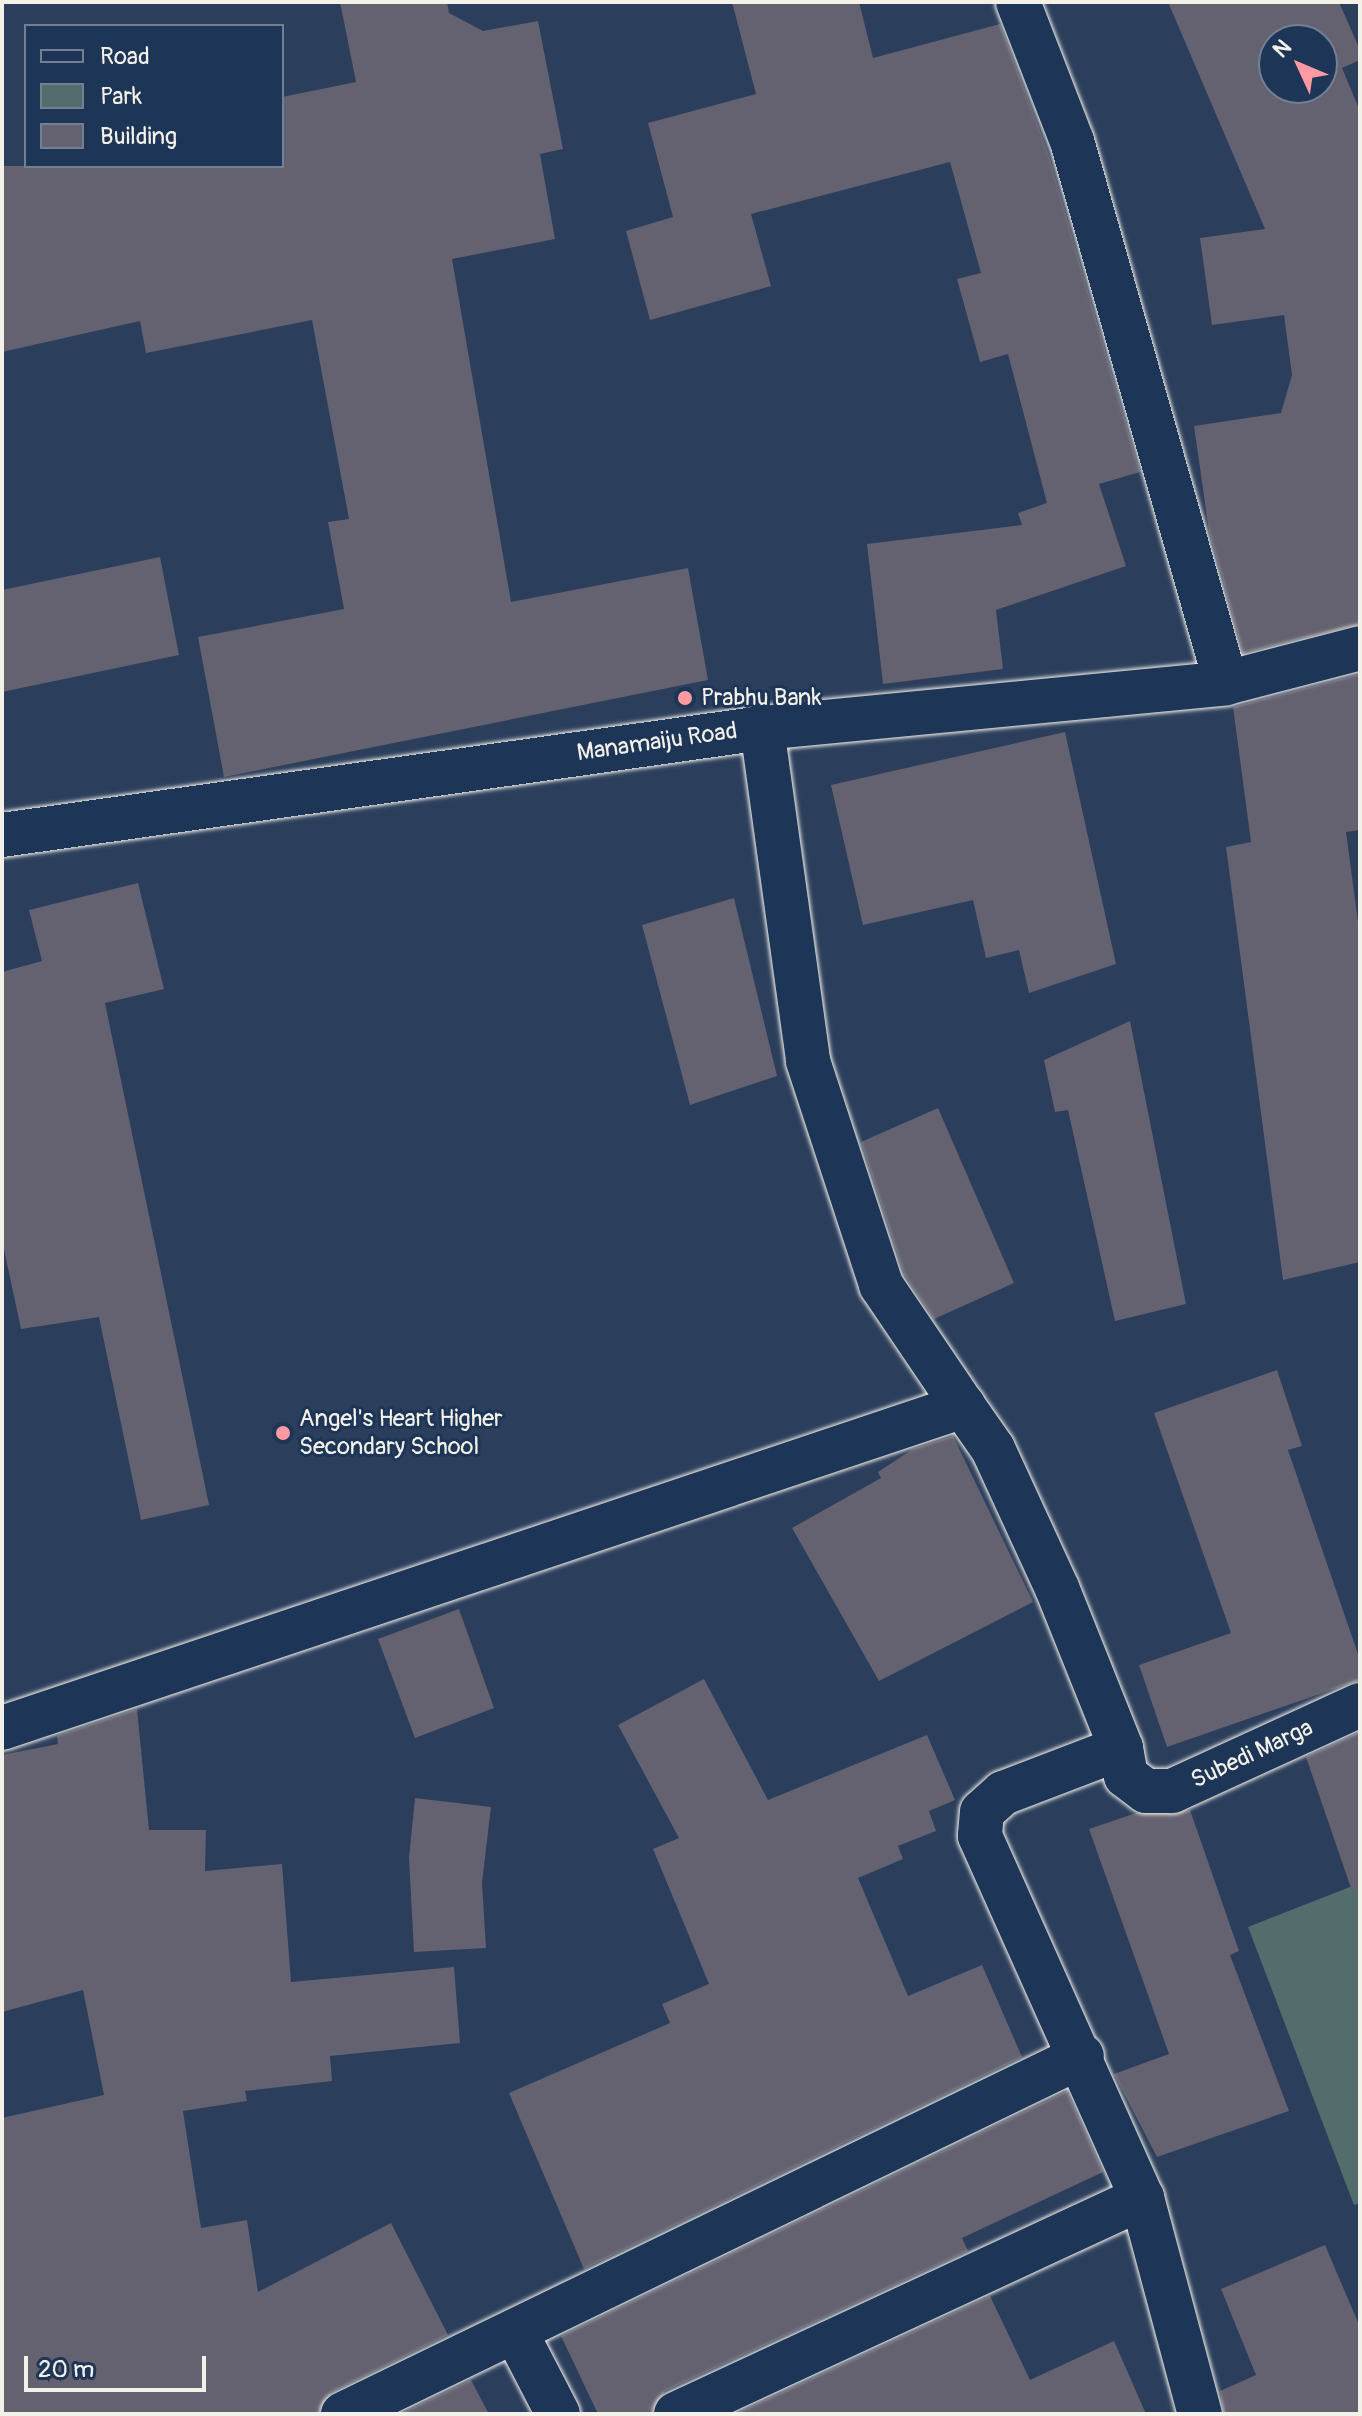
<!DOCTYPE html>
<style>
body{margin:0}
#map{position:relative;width:1362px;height:2416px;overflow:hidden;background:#2b3e5c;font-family:Pangolin,sans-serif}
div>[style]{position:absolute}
.green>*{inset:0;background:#526d6b}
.building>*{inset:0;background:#646170}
.roads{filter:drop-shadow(0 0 2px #f4f1e8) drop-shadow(0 0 2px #f4f1e8)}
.minor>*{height:44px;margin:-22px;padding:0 22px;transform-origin:22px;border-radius:22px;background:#1d3557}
.dots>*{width:22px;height:22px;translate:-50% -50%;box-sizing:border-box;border:4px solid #1d3557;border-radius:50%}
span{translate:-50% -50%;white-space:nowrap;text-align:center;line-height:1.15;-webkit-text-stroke:6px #1d3557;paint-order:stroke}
.poi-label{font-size:24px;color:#f4f1e8}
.left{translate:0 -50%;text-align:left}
.street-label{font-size:24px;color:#f4f1e8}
.frame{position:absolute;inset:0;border:4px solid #f4f1e8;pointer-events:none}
.legend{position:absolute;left:24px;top:24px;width:260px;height:144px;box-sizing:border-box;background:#1d3557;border:2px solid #738091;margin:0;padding:10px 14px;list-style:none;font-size:24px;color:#f4f1e8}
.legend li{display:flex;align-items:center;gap:16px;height:40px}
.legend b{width:40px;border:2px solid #738091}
.north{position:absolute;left:1258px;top:24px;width:80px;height:80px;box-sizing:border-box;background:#1d3557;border:2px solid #738091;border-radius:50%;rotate:314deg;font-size:22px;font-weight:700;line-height:32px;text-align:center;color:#f4f1e8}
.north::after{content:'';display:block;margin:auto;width:28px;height:36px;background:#ff9aa2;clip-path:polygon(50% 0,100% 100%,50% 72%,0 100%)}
.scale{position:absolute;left:24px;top:2356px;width:182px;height:36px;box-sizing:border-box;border:4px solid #f4f1e8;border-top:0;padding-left:10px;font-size:24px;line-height:28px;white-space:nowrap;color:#f4f1e8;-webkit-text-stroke:6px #1d3557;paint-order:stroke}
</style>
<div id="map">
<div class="green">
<i style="clip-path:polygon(1360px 1883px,1360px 2203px,1354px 2205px,1248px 1927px)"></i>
</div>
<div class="building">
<i style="clip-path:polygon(340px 2px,447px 2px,449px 13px,483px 31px,538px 21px,563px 149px,540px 154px,555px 239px,452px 259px,511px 602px,688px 568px,708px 680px,224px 777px,198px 637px,344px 609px,328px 522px,349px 519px,312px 320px,146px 353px,140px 321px,2px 352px,2px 166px,282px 166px,282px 97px,356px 82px)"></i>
<i style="clip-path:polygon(732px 2px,859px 2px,873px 58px,1000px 24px,1048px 152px,1140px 472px,1099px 484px,1126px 566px,996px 610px,1003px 669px,883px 684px,867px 544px,1022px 525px,1018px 513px,1047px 503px,1008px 354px,980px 362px,957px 279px,981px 273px,950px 162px,751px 214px,771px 286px,650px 320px,626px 231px,673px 217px,648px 123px,756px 94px)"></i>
<i style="clip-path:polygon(evenodd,1168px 2px,1339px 2px,1360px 50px,1360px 60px,1342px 68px,1360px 111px,1360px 624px,1243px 653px,1209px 531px,1194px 426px,1281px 413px,1292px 375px,1284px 315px,1212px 325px,1200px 238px,1265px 229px,1168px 2px,1274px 40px,1322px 40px,1322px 88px,1274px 88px,1274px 40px)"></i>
<i style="clip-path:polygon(160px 557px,179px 655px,2px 692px,2px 590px)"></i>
<i style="clip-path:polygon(1360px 674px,1360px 830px,1346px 832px,1360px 937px,1360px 1262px,1283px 1280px,1226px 847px,1251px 842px,1233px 707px)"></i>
<i style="clip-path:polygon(1065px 732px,1116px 964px,1029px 993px,1019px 950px,986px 958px,973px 900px,863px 925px,831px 785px)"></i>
<i style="clip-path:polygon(138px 883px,164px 989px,105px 1003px,209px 1505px,141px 1520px,99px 1317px,21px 1329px,2px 1240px,2px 972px,42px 961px,29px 910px)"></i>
<i style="clip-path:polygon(734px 898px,777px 1076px,690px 1105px,642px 925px)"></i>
<i style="clip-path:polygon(1130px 1021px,1186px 1304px,1115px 1321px,1068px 1110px,1055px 1112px,1044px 1060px)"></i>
<i style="clip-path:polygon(938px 1108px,1014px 1283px,934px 1319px,904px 1274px,861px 1142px)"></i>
<i style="clip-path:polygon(1277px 1370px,1302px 1446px,1288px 1450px,1360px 1660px,1360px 1680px,1167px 1747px,1139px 1665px,1231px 1633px,1154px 1413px)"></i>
<i style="clip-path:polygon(953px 1436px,1033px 1602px,879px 1681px,792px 1528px,881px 1478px,878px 1472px,913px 1449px)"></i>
<i style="clip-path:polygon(459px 1609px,494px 1708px,415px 1738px,378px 1639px)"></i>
<i style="clip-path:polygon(704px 1679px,768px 1800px,927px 1735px,955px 1800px,929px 1811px,936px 1831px,898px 1846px,903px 1859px,858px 1878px,908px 1996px,982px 1965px,1022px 2057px,584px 2269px,509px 2093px,670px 2023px,662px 2004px,709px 1984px,653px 1849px,679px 1838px,618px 1725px)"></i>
<i style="clip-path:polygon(137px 1709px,149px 1830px,206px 1830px,205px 1871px,282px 1864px,291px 1982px,454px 1967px,460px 2043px,330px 2056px,332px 2081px,245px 2091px,247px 2101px,183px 2111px,201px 2228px,247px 2220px,258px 2292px,391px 2223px,448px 2335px,332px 2392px,318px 2414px,2px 2414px,2px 2118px,104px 2095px,83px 1990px,2px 2012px,2px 1755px,58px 1744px,57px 1736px)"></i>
<i style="clip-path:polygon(1360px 1732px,1360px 1889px,1352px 1891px,1306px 1757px)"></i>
<i style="clip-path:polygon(415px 1798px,491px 1807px,482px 1883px,486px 1948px,414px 1952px,409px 1858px)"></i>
<i style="clip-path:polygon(1190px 1810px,1239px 1951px,1230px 1955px,1289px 2111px,1157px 2157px,1114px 2074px,1169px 2054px,1089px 1829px,1136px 1813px)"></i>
<i style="clip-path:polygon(1067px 2091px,1103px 2172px,962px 2238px,968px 2251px,665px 2391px,651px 2414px,598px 2414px,561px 2336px)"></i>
<i style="clip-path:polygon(1325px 2245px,1360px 2327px,1360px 2414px,1224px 2414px,1220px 2391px,1256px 2375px,1221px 2289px)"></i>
<i style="clip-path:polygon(990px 2296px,1030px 2380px,1114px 2341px,1146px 2414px,735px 2414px)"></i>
<i style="clip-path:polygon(471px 2380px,489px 2414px,400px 2414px)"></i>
</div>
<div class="roads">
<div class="minor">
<i style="left:1018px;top:2px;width:149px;rotate:68.8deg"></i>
<i style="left:1072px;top:141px;width:563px;rotate:74.14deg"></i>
<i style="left:762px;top:728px;width:336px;rotate:82.1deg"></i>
<i style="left:808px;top:1061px;width:236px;rotate:71.9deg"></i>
<i style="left:881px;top:1285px;width:146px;rotate:55.9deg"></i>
<i style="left:2px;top:835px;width:767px;rotate:-8.01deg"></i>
<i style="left:762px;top:728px;width:466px;rotate:-5.5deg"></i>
<i style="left:1226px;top:683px;width:138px;rotate:-14.6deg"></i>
<i style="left:2px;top:1728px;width:1014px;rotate:-18.52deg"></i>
<i style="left:963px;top:1406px;width:52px;rotate:55.1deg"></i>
<i style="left:993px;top:1449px;width:153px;rotate:65.3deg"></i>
<i style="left:1057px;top:1588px;width:172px;rotate:68.2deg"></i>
<i style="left:1121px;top:1748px;width:126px;rotate:159.1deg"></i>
<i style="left:1003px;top:1793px;width:28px;rotate:138deg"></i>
<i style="left:982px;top:1812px;width:24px;rotate:95deg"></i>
<i style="left:980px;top:1836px;width:397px;rotate:65.9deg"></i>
<i style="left:1142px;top:2198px;width:224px;rotate:75deg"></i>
<i style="left:1121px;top:1748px;width:28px;rotate:80deg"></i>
<i style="left:1126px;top:1776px;width:25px;rotate:37deg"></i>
<i style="left:1146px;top:1791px;width:26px"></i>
<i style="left:1172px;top:1791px;width:207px;rotate:-24.6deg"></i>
<i style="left:515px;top:2331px;width:93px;rotate:62.6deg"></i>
<i style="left:343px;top:2414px;width:821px;rotate:-25.85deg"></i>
<i style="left:676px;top:2414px;width:514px;rotate:-24.87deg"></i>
</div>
</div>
<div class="dots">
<i style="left:685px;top:698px;background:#ff9aa2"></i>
<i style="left:283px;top:1433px;background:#ff9aa2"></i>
</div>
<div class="poi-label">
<span class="left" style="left:701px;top:698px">Prabhu Bank</span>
<span class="left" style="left:299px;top:1433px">Angel's Heart Higher<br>Secondary School</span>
</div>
<div class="street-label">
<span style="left:657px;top:742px;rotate:-8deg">Manamaiju Road</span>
<span style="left:1252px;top:1754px;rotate:-25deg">Subedi Marga</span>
</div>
<div class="frame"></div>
<ul class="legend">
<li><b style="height:10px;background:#1d3557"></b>Road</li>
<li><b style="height:22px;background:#526d6b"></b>Park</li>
<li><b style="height:22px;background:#646170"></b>Building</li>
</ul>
<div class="north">N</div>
<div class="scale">20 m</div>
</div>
